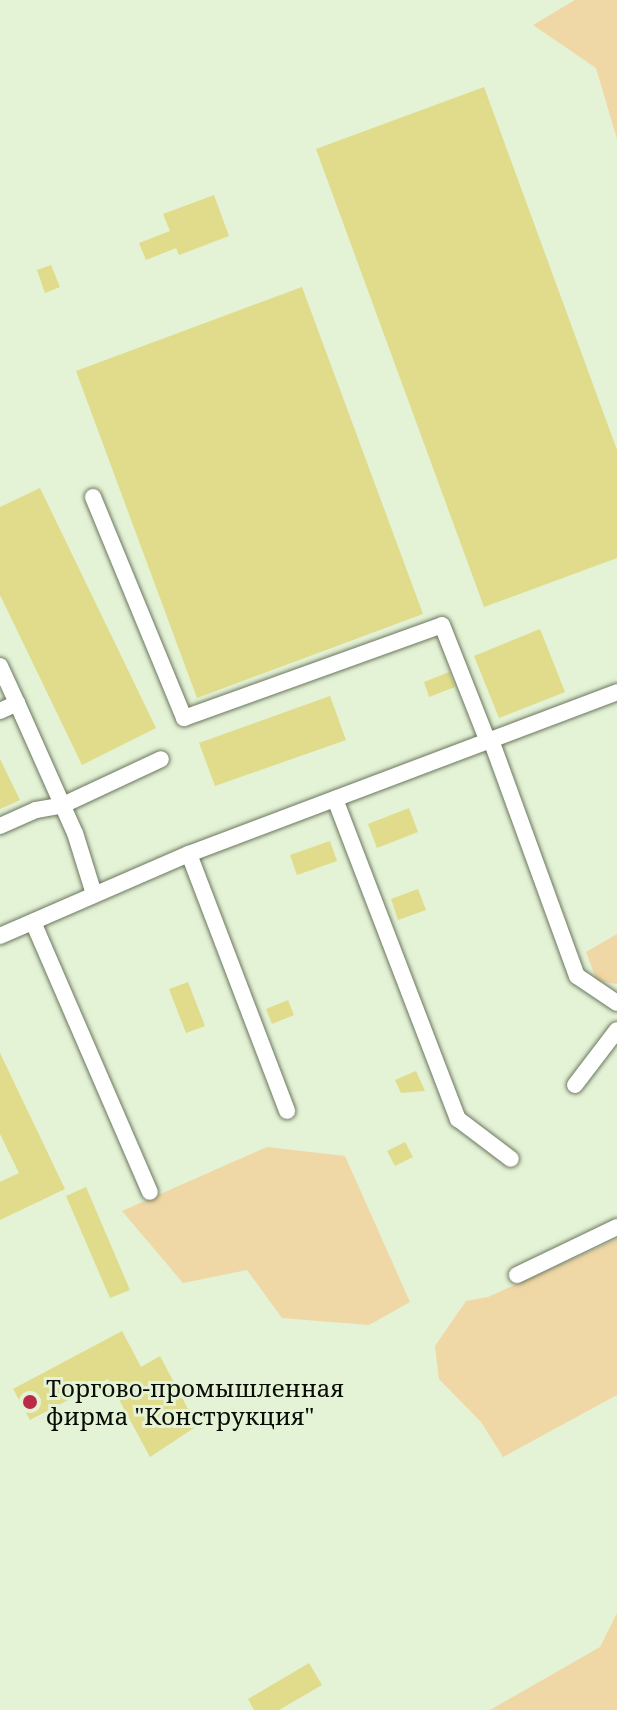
<!DOCTYPE html>
<meta charset="utf-8">
<style>
body{margin:0}
#map{position:relative;width:617px;height:1710px;overflow:hidden;background:#e4f2d6;font-family:"Noto Serif",serif}
div>[style]{position:absolute}
.green>*{inset:0;background:#f0d7a6}
.building>*{inset:0;background:#e0dc8b}
.roads{filter:drop-shadow(0 0 2px #6b775e) drop-shadow(0 0 2px #6b775e)}
.minor>*{height:16px;margin:-8px;padding:0 8px;transform-origin:8px;border-radius:8px;background:#fff}
.dots>*{width:22px;height:22px;translate:-50% -50%;box-sizing:border-box;border:4px solid #e4f2d6;border-radius:50%}
span{translate:-50% -50%;white-space:nowrap;text-align:center;line-height:1.15;-webkit-text-stroke:6px #e4f2d6;paint-order:stroke}
.poi-label{font-size:24px;color:#090d05}
.left{translate:0 -50%;text-align:left}
</style>
<div id="map">
<div class="green">
<i style="clip-path:polygon(575px 0,617px 0,617px 139px,596px 68px,533px 25px)"></i>
<i style="clip-path:polygon(617px 934px,617px 984px,597px 981px,586px 952px)"></i>
<i style="clip-path:polygon(267px 1147px,345px 1156px,410px 1302px,369px 1325px,282px 1318px,247px 1270px,183px 1283px,122px 1211px)"></i>
<i style="clip-path:polygon(617px 1239px,617px 1395px,503px 1457px,481px 1422px,439px 1379px,435px 1346px,466px 1301px,488px 1297px)"></i>
<i style="clip-path:polygon(617px 1613px,617px 1710px,490px 1710px,600px 1647px)"></i>
</div>
<div class="building">
<i style="clip-path:polygon(484px 87px,617px 450px,617px 558px,484px 607px,316px 149px)"></i>
<i style="clip-path:polygon(214px 195px,229px 236px,179px 255px,176px 248px,146px 260px,139px 243px,170px 231px,163px 214px)"></i>
<i style="clip-path:polygon(51px 265px,60px 287px,45px 293px,37px 270px)"></i>
<i style="clip-path:polygon(302px 287px,423px 614px,197px 698px,76px 371px)"></i>
<i style="clip-path:polygon(40px 488px,156px 728px,82px 765px,0 595px,0 507px)"></i>
<i style="clip-path:polygon(540px 629px,565px 692px,499px 718px,474px 656px)"></i>
<i style="clip-path:polygon(449px 672px,455px 687px,429px 697px,424px 682px)"></i>
<i style="clip-path:polygon(330px 696px,346px 740px,215px 786px,199px 743px)"></i>
<i style="clip-path:polygon(0 759px,20px 800px,0 809px)"></i>
<i style="clip-path:polygon(409px 808px,418px 832px,377px 848px,368px 824px)"></i>
<i style="clip-path:polygon(330px 841px,337px 861px,297px 875px,290px 855px)"></i>
<i style="clip-path:polygon(418px 889px,426px 910px,398px 920px,391px 899px)"></i>
<i style="clip-path:polygon(188px 982px,205px 1026px,186px 1033px,169px 989px)"></i>
<i style="clip-path:polygon(288px 1000px,294px 1015px,272px 1024px,266px 1009px)"></i>
<i style="clip-path:polygon(0 1053px,65px 1189px,0 1220px,0 1182px,19px 1173px,0 1134px)"></i>
<i style="clip-path:polygon(416px 1071px,425px 1091px,401px 1093px,395px 1080px)"></i>
<i style="clip-path:polygon(405px 1142px,413px 1157px,395px 1166px,387px 1151px)"></i>
<i style="clip-path:polygon(86px 1187px,130px 1290px,110px 1298px,66px 1196px)"></i>
<i style="clip-path:polygon(122px 1331px,141px 1367px,160px 1356px,197px 1426px,150px 1457px,108px 1379px,30px 1420px,13px 1389px)"></i>
<i style="clip-path:polygon(309px 1663px,322px 1685px,279px 1710px,254px 1710px,248px 1699px)"></i>
</div>
<div class="roads">
<div class="minor">
<i style="left:93px;top:497px;width:239px;rotate:67.6deg"></i>
<i style="left:184px;top:718px;width:274px;rotate:-19.8deg"></i>
<i style="left:442px;top:625px;width:126px;rotate:68.5deg"></i>
<i style="left:0;top:666px;width:41px;rotate:65.3deg"></i>
<i style="left:0;top:711px;width:19px;rotate:-25deg"></i>
<i style="left:17px;top:703px;width:142px;rotate:66deg"></i>
<i style="left:75px;top:833px;width:64px;rotate:72.7deg"></i>
<i style="left:491px;top:740px;width:251px;rotate:70deg"></i>
<i style="left:577px;top:976px;width:48px;rotate:34deg"></i>
<i style="left:335px;top:799px;width:343px;rotate:69deg"></i>
<i style="left:458px;top:1119px;width:66px;rotate:37deg"></i>
<i style="left:0;top:826px;width:39px;rotate:-24deg"></i>
<i style="left:36px;top:810px;width:27px;rotate:-10deg"></i>
<i style="left:63px;top:805px;width:108px;rotate:-25.1deg"></i>
<i style="left:189px;top:854px;width:275px;rotate:69.1deg"></i>
<i style="left:33px;top:922px;width:294px;rotate:66.6deg"></i>
<i style="left:0;top:936px;width:206px;rotate:-23.5deg"></i>
<i style="left:189px;top:854px;width:458px;rotate:-20.7deg"></i>
<i style="left:575px;top:1085px;width:69px;rotate:-52.6deg"></i>
<i style="left:517px;top:1275px;width:111px;rotate:-25.6deg"></i>
</div>
</div>
<div class="dots">
<i style="left:30px;top:1402px;background:#bc2b46"></i>
</div>
<div class="poi-label">
<span class="left" style="left:46px;top:1402px">Торгово-промышленная<br>фирма "Конструкция"</span>
</div>
</div>
